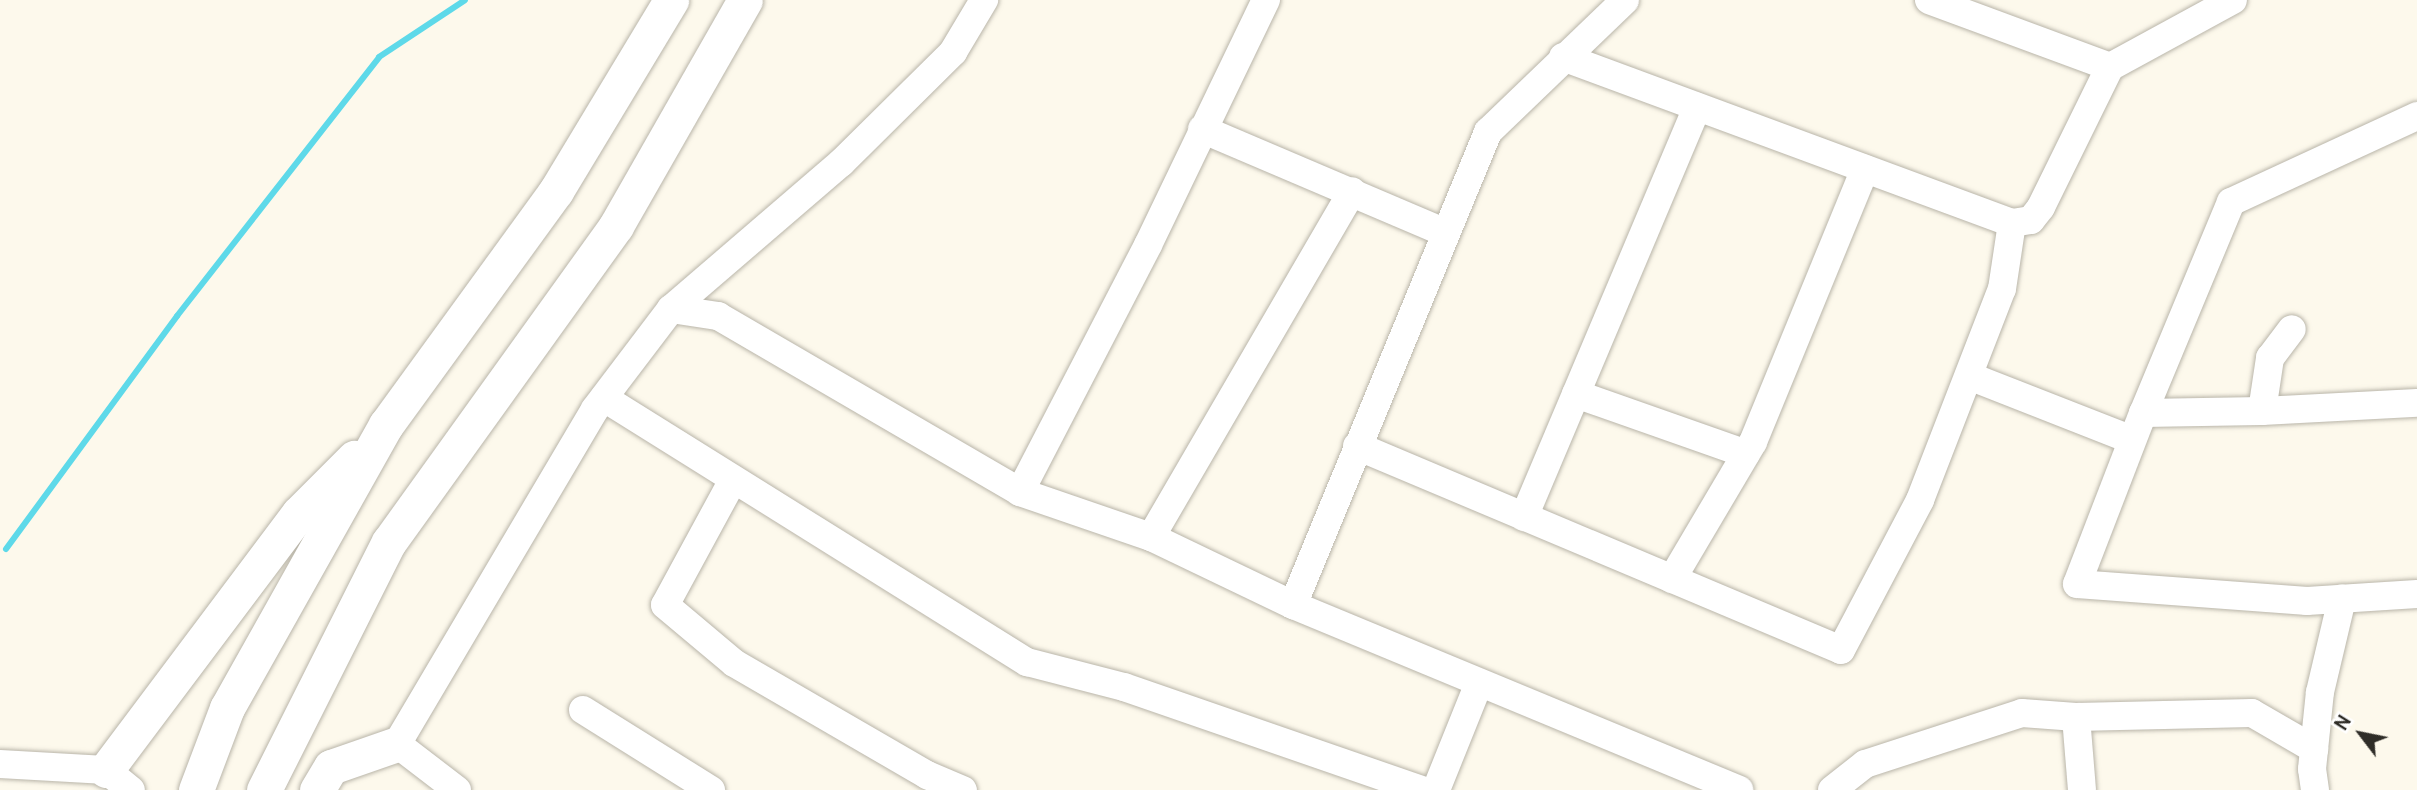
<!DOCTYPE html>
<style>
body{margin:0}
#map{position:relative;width:2417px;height:790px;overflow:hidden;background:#fdf9ec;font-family:Cabin,sans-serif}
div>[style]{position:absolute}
.stream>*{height:6px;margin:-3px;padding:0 3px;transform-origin:3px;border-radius:3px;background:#5ed9e9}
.roads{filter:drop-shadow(0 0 2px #b9b5a9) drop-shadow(0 0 2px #b9b5a9)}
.minor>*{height:28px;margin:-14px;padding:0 14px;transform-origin:14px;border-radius:14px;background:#fff}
.major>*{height:35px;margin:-17.5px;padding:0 17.5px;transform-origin:17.5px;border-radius:17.5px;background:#fff}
span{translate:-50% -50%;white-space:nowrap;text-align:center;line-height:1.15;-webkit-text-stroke:7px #fff;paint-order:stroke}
.north{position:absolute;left:2326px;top:699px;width:70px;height:70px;-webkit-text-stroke:5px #fff;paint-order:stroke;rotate:302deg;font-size:19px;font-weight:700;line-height:28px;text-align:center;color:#2f2d28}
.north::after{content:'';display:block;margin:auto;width:24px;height:32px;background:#2f2d28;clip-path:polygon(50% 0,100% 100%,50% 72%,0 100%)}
</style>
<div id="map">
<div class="stream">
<i style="left:6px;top:549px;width:289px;rotate:-53.7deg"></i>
<i style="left:177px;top:316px;width:328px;rotate:-52deg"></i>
<i style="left:379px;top:57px;width:103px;rotate:-33.5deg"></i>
</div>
<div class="roads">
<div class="minor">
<i style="left:1929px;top:0;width:193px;rotate:20.3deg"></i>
<i style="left:2110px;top:67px;width:140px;rotate:-28.6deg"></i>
<i style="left:1563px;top:57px;width:479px;rotate:20.3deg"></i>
<i style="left:2012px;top:223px;width:19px;rotate:-9deg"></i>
<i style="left:2031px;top:220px;width:16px;rotate:-52deg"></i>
<i style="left:2041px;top:207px;width:156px;rotate:-63.8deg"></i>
<i style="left:2417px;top:116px;width:205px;rotate:155.2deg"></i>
<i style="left:2231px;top:202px;width:229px;rotate:112.6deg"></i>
<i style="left:2143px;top:413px;width:183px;rotate:111.1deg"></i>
<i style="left:2077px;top:584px;width:231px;rotate:4.2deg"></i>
<i style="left:2307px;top:601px;width:110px;rotate:-3.6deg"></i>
<i style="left:1202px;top:129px;width:265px;rotate:23.1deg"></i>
<i style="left:671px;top:309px;width:48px;rotate:8.5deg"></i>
<i style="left:718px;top:316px;width:350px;rotate:30.2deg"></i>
<i style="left:1020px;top:492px;width:139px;rotate:19deg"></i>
<i style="left:1151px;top:537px;width:157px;rotate:25.6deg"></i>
<i style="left:1293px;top:605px;width:483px;rotate:22.5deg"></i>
<i style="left:1969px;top:376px;width:175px;rotate:21.4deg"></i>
<i style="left:1576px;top:394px;width:180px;rotate:19.4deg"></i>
<i style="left:604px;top:398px;width:499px;rotate:32deg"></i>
<i style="left:1027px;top:662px;width:100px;rotate:14.5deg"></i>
<i style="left:1124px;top:687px;width:315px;rotate:19.1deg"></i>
<i style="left:2262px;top:411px;width:54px;rotate:-81.4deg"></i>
<i style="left:2270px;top:358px;width:36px;rotate:-53deg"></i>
<i style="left:2143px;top:413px;width:119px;rotate:-1deg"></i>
<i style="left:2262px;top:411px;width:155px;rotate:-3deg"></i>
<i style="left:1357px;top:446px;width:525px;rotate:22.85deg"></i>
<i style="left:1841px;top:650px;width:170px;rotate:-62.2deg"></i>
<i style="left:1920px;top:500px;width:226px;rotate:-68.8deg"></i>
<i style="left:2002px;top:289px;width:67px;rotate:-81.4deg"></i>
<i style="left:733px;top:480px;width:142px;rotate:118.5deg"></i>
<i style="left:665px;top:605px;width:90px;rotate:40deg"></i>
<i style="left:734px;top:663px;width:223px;rotate:30.1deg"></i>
<i style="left:927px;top:775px;width:39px;rotate:23deg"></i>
<i style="left:1020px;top:492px;width:278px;rotate:-62.6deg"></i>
<i style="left:1148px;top:245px;width:272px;rotate:-64.3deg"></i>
<i style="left:1524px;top:517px;width:445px;rotate:-67.1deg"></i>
<i style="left:1151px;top:537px;width:400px;rotate:-59.8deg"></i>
<i style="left:1672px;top:579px;width:159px;rotate:-59.4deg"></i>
<i style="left:1753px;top:442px;width:295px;rotate:-67.7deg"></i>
<i style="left:1293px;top:605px;width:512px;rotate:-67.6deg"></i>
<i style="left:1488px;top:132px;width:190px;rotate:-43.9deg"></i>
<i style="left:583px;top:710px;width:151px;rotate:32deg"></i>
<i style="left:2076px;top:717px;width:73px;rotate:85.3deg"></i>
<i style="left:0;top:764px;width:106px;rotate:3.2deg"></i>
<i style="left:106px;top:770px;width:32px;rotate:39deg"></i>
<i style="left:457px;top:790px;width:76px;rotate:-142.5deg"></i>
<i style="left:397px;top:744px;width:389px;rotate:-59.4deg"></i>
<i style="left:595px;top:409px;width:126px;rotate:-52.8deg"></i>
<i style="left:671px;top:309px;width:224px;rotate:-40.7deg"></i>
<i style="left:841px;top:163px;width:158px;rotate:-44.7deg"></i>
<i style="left:953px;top:52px;width:61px;rotate:-59.2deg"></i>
<i style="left:1436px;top:790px;width:115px;rotate:-68.1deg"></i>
<i style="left:1832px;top:790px;width:42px;rotate:-38.2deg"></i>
<i style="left:1865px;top:764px;width:165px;rotate:-18deg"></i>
<i style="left:2022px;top:713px;width:54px;rotate:4.2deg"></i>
<i style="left:2076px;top:717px;width:176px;rotate:-1.3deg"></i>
<i style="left:2252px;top:713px;width:72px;rotate:30.1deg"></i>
<i style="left:2315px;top:790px;width:21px;rotate:-98deg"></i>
<i style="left:2312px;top:769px;width:77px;rotate:-84.1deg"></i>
<i style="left:2320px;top:692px;width:96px;rotate:-76.7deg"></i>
</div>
<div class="major">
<i style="left:106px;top:770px;width:321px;rotate:-53.1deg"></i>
<i style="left:299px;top:513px;width:78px;rotate:-45deg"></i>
<i style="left:196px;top:790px;width:88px;rotate:-69.3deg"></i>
<i style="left:227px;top:708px;width:325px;rotate:-60.7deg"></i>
<i style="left:386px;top:425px;width:289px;rotate:-54deg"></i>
<i style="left:556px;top:191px;width:223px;rotate:-58.9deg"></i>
<i style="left:264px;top:790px;width:278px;rotate:-63.3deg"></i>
<i style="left:389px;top:542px;width:389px;rotate:-54.3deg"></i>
<i style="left:616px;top:226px;width:260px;rotate:-60.3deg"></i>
<i style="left:317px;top:790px;width:27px;rotate:-59deg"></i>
<i style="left:331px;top:767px;width:70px;rotate:-19.2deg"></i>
</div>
</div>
<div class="north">N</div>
</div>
